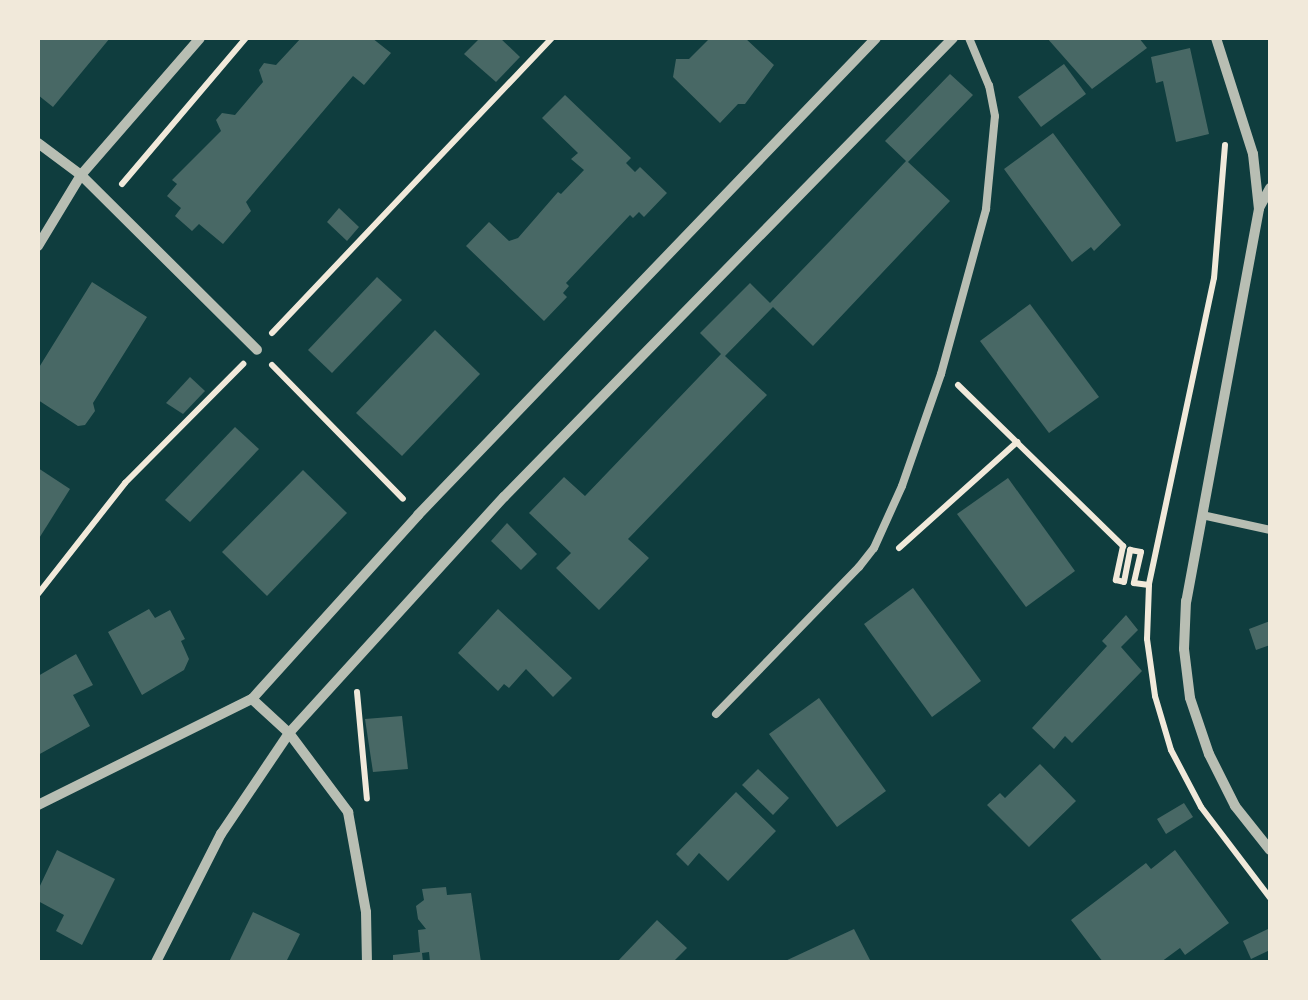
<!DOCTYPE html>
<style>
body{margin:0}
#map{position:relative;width:1308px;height:1000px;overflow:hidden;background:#0f3d3e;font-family:Georgia,serif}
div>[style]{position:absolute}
.building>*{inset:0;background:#486865}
.path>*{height:6px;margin:-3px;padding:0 3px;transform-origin:3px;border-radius:3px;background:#f1e9da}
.service>*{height:8px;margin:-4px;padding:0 4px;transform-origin:4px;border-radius:4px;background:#b8beb3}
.minor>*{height:10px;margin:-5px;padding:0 5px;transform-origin:5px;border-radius:5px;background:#b8beb3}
span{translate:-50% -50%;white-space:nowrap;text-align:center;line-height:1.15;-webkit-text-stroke:10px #f1e9da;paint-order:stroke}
.frame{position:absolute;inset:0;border:40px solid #f1e9da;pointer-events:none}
</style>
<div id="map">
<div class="building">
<i style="clip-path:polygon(38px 38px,110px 38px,53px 107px,38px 95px)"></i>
<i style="clip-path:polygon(301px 38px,372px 38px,391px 53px,364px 85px,353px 76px,246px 202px,251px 211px,223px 244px,199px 224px,192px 231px,175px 216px,181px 208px,167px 196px,177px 184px,172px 180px,221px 131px,216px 120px,222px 113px,235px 115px,263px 82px,259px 70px,264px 63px,276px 65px)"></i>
<i style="clip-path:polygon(480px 38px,500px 38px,520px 57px,496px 82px,464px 54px)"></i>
<i style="clip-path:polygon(710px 38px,745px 38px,774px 65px,745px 104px,738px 104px,720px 123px,673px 77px,676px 59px,689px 59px)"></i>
<i style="clip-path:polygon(1047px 38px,1139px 38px,1147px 48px,1092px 89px)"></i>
<i style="clip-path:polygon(1190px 48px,1209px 134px,1176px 142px,1163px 81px,1156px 83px,1151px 57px)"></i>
<i style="clip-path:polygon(1064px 64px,1086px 94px,1041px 127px,1018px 97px)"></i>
<i style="clip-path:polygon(950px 74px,973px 95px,908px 162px,950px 201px,813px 346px,773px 307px,725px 356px,767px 395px,628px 539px,649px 558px,599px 610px,556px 568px,571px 553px,529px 513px,564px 477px,585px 496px,721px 354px,700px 333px,750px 283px,770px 303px,830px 241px,906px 161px,885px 141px)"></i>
<i style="clip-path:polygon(565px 95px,631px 158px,626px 163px,635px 172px,640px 167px,667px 193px,644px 217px,639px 212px,633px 218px,630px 215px,566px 283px,569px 286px,563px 293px,567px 297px,544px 321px,466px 246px,489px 222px,509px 241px,518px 238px,558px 192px,561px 194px,584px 170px,571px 159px,578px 153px,542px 118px)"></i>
<i style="clip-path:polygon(1053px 133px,1121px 225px,1094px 251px,1091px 247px,1072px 262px,1004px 169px)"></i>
<i style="clip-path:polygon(339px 208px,359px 227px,347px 241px,327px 222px)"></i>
<i style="clip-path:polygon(377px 277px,402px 300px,332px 373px,308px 350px)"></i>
<i style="clip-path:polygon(92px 282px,147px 317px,93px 403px,95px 411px,85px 425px,78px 426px,38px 400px,38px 369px)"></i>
<i style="clip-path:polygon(1030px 304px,1099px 397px,1049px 433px,980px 341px)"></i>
<i style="clip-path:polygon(435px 330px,480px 374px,402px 456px,356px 413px)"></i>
<i style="clip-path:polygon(190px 377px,205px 391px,183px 414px,166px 403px)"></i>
<i style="clip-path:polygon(235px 427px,259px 449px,190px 522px,165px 500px)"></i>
<i style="clip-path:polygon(38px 468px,70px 489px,38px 540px)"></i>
<i style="clip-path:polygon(303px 470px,347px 513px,267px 596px,222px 552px)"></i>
<i style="clip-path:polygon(1008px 478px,1075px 571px,1026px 607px,957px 514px)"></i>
<i style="clip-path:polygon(507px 523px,537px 554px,521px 570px,491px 541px)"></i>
<i style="clip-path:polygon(913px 588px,981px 681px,932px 717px,864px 624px)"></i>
<i style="clip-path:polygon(149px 609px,155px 618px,170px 610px,185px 639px,181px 641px,189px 659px,184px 670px,142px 695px,108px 632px)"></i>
<i style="clip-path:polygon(498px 609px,572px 678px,553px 697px,526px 669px,509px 688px,504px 684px,498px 691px,458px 653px)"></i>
<i style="clip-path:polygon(1126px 615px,1138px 630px,1121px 647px,1142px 671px,1072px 743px,1065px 736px,1054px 749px,1032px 728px,1107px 646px,1102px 641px)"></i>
<i style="clip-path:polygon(1270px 621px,1270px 645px,1256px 650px,1249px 629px)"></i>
<i style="clip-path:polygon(76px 654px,93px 685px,73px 695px,90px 726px,38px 755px,38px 676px)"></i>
<i style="clip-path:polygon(819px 698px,886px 791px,837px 827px,769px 734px)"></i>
<i style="clip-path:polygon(402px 716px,408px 769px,373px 772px,365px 719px)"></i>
<i style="clip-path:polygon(1040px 764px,1076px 801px,1029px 847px,987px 805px,1000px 793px,1005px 798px)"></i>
<i style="clip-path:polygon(758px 769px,789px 798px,773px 815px,742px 785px)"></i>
<i style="clip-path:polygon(736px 792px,776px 831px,728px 881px,699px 853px,688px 866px,676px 854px)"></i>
<i style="clip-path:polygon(1184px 803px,1193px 817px,1166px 834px,1157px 819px)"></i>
<i style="clip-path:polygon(57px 850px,115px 879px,82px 945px,56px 931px,64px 915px,38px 901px,38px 890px)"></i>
<i style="clip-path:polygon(1175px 850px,1229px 923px,1185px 955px,1180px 948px,1161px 962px,1103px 962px,1071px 920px,1146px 863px,1151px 869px)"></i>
<i style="clip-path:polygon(446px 887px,447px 895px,471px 893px,481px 962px,430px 962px,429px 952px,422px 953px,423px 962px,393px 962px,393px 955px,420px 952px,418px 930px,426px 929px,418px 919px,416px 906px,424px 900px,422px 889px)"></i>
<i style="clip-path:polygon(253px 912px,300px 934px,286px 962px,229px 962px)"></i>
<i style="clip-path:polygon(657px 920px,687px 948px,673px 962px,617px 962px)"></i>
<i style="clip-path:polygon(1270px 928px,1270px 950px,1251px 959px,1243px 941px)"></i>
<i style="clip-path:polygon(854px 929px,871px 962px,783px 962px)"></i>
</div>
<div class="path">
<i style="left:1225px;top:145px;width:133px;rotate:94.7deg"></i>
<i style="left:1214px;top:278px;width:314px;rotate:102deg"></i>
<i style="left:1149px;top:585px;width:54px;rotate:92.1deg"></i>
<i style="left:1147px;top:639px;width:58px;rotate:82deg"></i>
<i style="left:1155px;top:696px;width:56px;rotate:73.5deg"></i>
<i style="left:1171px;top:750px;width:64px;rotate:62.2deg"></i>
<i style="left:1201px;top:807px;width:114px;rotate:52.8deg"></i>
<i style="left:122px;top:184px;width:192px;rotate:-49.7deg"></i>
<i style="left:272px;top:333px;width:407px;rotate:-46.5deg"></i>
<i style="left:272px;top:365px;width:187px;rotate:45.6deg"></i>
<i style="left:958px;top:385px;width:231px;rotate:44.3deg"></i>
<i style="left:1123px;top:546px;width:35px;rotate:102deg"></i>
<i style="left:1116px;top:580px;width:8px;rotate:14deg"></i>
<i style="left:899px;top:548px;width:159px;rotate:-41.9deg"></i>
<i style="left:1124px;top:582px;width:33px;rotate:-79deg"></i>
<i style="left:1130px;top:550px;width:11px;rotate:10deg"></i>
<i style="left:1141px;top:552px;width:32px;rotate:103deg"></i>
<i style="left:1134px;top:583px;width:15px;rotate:8deg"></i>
<i style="left:38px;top:594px;width:141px;rotate:-51.9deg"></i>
<i style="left:125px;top:483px;width:168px;rotate:-45.2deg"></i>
<i style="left:357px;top:692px;width:107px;rotate:84.7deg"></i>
</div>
<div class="service">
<i style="left:1202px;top:515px;width:70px;rotate:12.4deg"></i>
<i style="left:716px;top:714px;width:205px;rotate:-45.8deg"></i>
<i style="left:859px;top:567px;width:24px;rotate:-52deg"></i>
<i style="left:874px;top:548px;width:68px;rotate:-65.7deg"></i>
<i style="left:902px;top:486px;width:119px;rotate:-70.8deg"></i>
<i style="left:941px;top:374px;width:171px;rotate:-74.7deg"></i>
<i style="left:986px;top:209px;width:93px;rotate:-84.5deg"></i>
<i style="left:995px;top:116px;width:31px;rotate:-101deg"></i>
<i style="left:989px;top:86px;width:52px;rotate:-112.6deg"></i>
</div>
<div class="minor">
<i style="left:1216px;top:38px;width:122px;rotate:72.3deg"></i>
<i style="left:1253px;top:154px;width:55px;rotate:83.8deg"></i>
<i style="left:1259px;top:209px;width:399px;rotate:100.5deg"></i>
<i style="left:1186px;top:601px;width:48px;rotate:92.4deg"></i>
<i style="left:1184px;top:649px;width:49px;rotate:83deg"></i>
<i style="left:1190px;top:698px;width:59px;rotate:71.3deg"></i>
<i style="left:1209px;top:754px;width:58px;rotate:63.4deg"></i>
<i style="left:1235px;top:806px;width:56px;rotate:51.5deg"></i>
<i style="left:38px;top:143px;width:54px;rotate:36.7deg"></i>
<i style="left:81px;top:175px;width:248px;rotate:44.8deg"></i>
<i style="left:1259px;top:208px;width:23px;rotate:-61deg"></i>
<i style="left:38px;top:246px;width:83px;rotate:-58.8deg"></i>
<i style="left:81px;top:175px;width:181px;rotate:-49deg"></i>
<i style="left:252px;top:699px;width:50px;rotate:42.6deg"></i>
<i style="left:289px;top:733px;width:99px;rotate:53.2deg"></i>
<i style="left:348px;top:812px;width:102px;rotate:79.8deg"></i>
<i style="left:366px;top:912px;width:50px;rotate:88.9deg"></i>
<i style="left:38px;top:805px;width:239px;rotate:-26.4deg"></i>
<i style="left:252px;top:699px;width:248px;rotate:-47.9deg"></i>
<i style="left:418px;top:515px;width:661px;rotate:-46.16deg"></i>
<i style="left:156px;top:962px;width:144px;rotate:-63.1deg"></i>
<i style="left:221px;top:834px;width:122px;rotate:-56deg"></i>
<i style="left:289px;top:733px;width:319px;rotate:-47.7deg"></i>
<i style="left:504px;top:497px;width:642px;rotate:-45.63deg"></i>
</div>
<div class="frame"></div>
</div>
